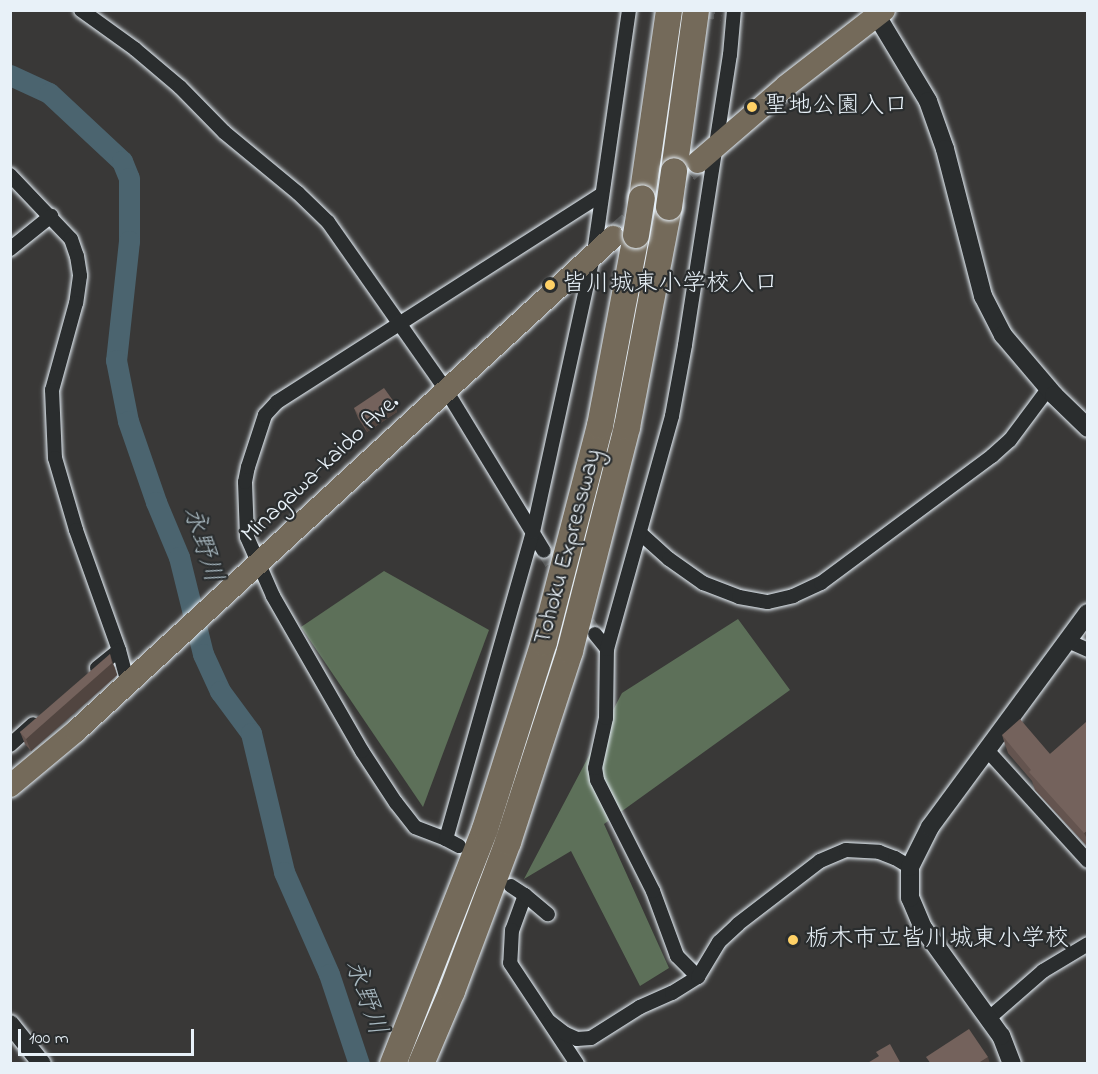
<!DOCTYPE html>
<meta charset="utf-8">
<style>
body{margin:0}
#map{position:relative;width:1098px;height:1074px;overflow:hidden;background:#393837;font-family:"Indie Flower","Klee One",sans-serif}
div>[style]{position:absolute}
.green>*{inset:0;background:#5d7059}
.river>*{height:21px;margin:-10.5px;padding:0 10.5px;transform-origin:10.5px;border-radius:10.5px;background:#4b646f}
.minor-tunnel>*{height:14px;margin-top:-7px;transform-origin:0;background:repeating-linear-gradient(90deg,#535454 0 14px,transparent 0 21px)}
.primary-tunnel>*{height:22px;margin-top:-11px;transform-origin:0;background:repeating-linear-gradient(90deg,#535454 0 22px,transparent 0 33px)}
.roads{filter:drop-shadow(0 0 2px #e8f1f8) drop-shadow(0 0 2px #e8f1f8)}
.minor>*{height:14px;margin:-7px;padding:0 7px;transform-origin:7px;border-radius:7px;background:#2a2d2e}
.tertiary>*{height:18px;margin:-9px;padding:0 9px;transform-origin:9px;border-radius:9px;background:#2a2d2e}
.primary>*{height:22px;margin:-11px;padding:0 11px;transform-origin:11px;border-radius:11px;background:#746a5a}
.motorway>*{height:26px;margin:-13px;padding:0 13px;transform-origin:13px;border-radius:13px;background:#746a5a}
.bridges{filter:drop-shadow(0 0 2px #e8f1f8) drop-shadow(0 0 2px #e8f1f8)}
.motorway-bridge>*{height:26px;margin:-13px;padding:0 13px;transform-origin:13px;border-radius:13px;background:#746a5a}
.wall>*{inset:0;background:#64544f}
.shaded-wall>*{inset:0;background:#514540}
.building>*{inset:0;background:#74625c}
.dots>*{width:16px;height:16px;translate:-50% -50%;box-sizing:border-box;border:3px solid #2a2d2e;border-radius:50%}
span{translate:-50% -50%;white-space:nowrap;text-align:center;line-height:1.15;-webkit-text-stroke:4.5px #2a2d2e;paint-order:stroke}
.poi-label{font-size:24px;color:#e8f1f8}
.left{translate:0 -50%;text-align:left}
.street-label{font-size:24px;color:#e8f1f8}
.water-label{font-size:26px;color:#a9b9c1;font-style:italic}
.frame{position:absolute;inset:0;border:12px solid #e8f1f8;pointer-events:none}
.scale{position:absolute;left:18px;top:1029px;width:176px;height:27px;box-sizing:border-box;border:3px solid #e8f1f8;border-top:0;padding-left:8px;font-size:18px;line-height:21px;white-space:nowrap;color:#e8f1f8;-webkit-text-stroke:4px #2a2d2e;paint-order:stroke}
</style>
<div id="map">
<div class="green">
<i style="clip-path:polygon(384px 571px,489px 630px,423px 807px,301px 627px)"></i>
<i style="clip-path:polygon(738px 619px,790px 690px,604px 824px,669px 968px,640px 986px,571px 851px,524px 879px,622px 693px)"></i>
</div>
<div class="river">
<i style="left:10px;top:75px;width:43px;rotate:24.8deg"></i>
<i style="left:49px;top:93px;width:100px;rotate:43deg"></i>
<i style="left:122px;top:161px;width:18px;rotate:68deg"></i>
<i style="left:129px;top:178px;width:63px;rotate:90deg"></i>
<i style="left:129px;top:241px;width:120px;rotate:96.2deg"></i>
<i style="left:116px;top:360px;width:62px;rotate:78.9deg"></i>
<i style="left:128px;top:421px;width:86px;rotate:70.9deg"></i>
<i style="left:156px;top:502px;width:60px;rotate:67.3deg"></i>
<i style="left:179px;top:557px;width:100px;rotate:76.1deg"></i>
<i style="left:203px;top:654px;width:41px;rotate:65.3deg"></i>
<i style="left:220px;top:691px;width:52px;rotate:53.6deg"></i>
<i style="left:251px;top:733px;width:143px;rotate:76.6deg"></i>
<i style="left:284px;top:872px;width:111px;rotate:66.2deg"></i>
<i style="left:329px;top:974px;width:95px;rotate:71.6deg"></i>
</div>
<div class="minor-tunnel">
<i style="left:701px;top:10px;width:21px;rotate:11deg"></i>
<i style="left:544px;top:551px;width:97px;rotate:58.4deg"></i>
</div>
<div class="primary-tunnel">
<i style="left:613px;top:237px;width:113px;rotate:-41.4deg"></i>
</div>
<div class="roads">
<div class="minor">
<i style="left:81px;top:10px;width:67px;rotate:35.8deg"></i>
<i style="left:135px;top:49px;width:59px;rotate:40.2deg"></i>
<i style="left:180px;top:87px;width:63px;rotate:45.6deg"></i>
<i style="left:224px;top:132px;width:96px;rotate:39.5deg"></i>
<i style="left:298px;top:193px;width:42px;rotate:44deg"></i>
<i style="left:328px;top:222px;width:205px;rotate:54.9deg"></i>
<i style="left:446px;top:390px;width:188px;rotate:58.7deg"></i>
<i style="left:10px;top:175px;width:88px;rotate:46.4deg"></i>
<i style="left:71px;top:239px;width:18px;rotate:71deg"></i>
<i style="left:77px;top:256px;width:20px;rotate:81deg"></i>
<i style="left:80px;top:276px;width:27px;rotate:98deg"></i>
<i style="left:76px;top:303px;width:90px;rotate:105.4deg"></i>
<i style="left:52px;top:390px;width:68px;rotate:87.5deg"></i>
<i style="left:55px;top:458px;width:75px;rotate:73.7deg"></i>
<i style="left:76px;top:530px;width:127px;rotate:70.3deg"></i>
<i style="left:10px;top:249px;width:53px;rotate:-38.8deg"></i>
<i style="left:640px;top:533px;width:39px;rotate:42deg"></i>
<i style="left:669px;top:559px;width:42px;rotate:35.2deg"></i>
<i style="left:703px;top:583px;width:39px;rotate:21deg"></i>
<i style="left:739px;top:597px;width:29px;rotate:10deg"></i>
<i style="left:768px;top:602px;width:26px;rotate:-13deg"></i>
<i style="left:793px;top:596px;width:31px;rotate:-25deg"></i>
<i style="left:821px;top:583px;width:213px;rotate:-36.6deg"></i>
<i style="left:992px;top:456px;width:24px;rotate:-42deg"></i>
<i style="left:1010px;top:440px;width:64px;rotate:-53.3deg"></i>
<i style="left:595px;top:634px;width:19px;rotate:51deg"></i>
<i style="left:1068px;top:641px;width:22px;rotate:24deg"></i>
<i style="left:97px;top:668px;width:28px;rotate:-39deg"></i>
<i style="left:119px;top:650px;width:34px;rotate:75deg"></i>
<i style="left:10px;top:745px;width:31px;rotate:-42deg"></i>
<i style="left:986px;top:749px;width:151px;rotate:47.7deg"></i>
<i style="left:446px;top:839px;width:33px;rotate:-159deg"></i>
<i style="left:415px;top:827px;width:31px;rotate:-128deg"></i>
<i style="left:396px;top:803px;width:62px;rotate:-123.2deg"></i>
<i style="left:362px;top:751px;width:179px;rotate:-119.9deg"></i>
<i style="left:273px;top:596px;width:64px;rotate:-113.8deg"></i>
<i style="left:247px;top:537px;width:55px;rotate:-92.1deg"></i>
<i style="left:245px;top:482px;width:15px;rotate:-79deg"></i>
<i style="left:248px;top:467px;width:55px;rotate:-71.9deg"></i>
<i style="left:265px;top:415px;width:18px;rotate:-47deg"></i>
<i style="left:277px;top:402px;width:384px;rotate:-32.6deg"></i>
<i style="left:459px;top:846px;width:15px;rotate:-152deg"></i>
<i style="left:446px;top:839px;width:319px;rotate:-74.2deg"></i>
<i style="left:533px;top:532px;width:286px;rotate:-77.7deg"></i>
<i style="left:594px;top:253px;width:246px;rotate:-81.8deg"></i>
<i style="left:511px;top:886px;width:17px;rotate:33deg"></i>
<i style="left:525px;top:895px;width:37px;rotate:110deg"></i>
<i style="left:512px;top:930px;width:33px;rotate:93deg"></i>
<i style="left:510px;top:963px;width:121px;rotate:56.4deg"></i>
<i style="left:525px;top:895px;width:30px;rotate:40deg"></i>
<i style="left:698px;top:977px;width:30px;rotate:-135deg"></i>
<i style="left:677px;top:956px;width:69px;rotate:-110.3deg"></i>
<i style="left:653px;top:891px;width:124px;rotate:-116.8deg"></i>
<i style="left:597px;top:780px;width:12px;rotate:-99deg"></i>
<i style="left:595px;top:768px;width:51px;rotate:-77.6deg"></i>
<i style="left:606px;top:718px;width:69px;rotate:-89.2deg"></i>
<i style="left:607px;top:649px;width:242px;rotate:-74.4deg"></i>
<i style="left:672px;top:416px;width:72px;rotate:-79.6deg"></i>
<i style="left:685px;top:345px;width:293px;rotate:-81.2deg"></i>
<i style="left:730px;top:55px;width:45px;rotate:-84.9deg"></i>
<i style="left:988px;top:1019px;width:73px;rotate:-41.1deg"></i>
<i style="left:1043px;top:971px;width:52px;rotate:-31deg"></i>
<i style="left:550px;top:1022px;width:18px;rotate:38deg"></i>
<i style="left:564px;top:1033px;width:14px;rotate:25deg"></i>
<i style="left:577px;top:1039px;width:14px;rotate:-4deg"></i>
<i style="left:591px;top:1038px;width:58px;rotate:-32.3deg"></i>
<i style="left:640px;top:1007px;width:35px;rotate:-24deg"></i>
<i style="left:672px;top:993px;width:31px;rotate:-32deg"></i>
<i style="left:698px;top:977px;width:41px;rotate:-59deg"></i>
<i style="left:719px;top:942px;width:26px;rotate:-43deg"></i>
<i style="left:738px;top:924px;width:103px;rotate:-37.5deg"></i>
<i style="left:820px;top:861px;width:28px;rotate:-23deg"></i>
<i style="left:846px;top:850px;width:33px;rotate:3deg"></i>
<i style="left:879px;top:852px;width:17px;rotate:21deg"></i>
<i style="left:895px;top:858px;width:17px;rotate:31deg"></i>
</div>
<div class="tertiary">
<i style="left:877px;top:16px;width:99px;rotate:59deg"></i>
<i style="left:928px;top:101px;width:51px;rotate:70.5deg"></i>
<i style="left:945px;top:149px;width:152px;rotate:75.5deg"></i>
<i style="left:983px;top:296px;width:44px;rotate:62.9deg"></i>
<i style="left:1003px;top:335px;width:79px;rotate:49.6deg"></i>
<i style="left:1054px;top:395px;width:47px;rotate:44.1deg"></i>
<i style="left:10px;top:1024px;width:51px;rotate:51.3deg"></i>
<i style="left:1012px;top:1064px;width:30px;rotate:-111deg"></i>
<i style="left:1001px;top:1036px;width:133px;rotate:-125.8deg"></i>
<i style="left:923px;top:928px;width:33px;rotate:-113deg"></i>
<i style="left:910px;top:898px;width:31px;rotate:-90deg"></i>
<i style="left:910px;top:867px;width:45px;rotate:-63.4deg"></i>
<i style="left:930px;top:827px;width:266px;rotate:-53.6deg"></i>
</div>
<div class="primary">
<i style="left:698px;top:162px;width:116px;rotate:-40.8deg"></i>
<i style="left:786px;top:86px;width:124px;rotate:-37.8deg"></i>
<i style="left:10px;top:786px;width:86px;rotate:-39.8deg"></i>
<i style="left:76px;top:731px;width:730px;rotate:-42.61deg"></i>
</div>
<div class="motorway">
<i style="left:674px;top:171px;width:162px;rotate:-82.2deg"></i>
<i style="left:642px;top:198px;width:190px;rotate:-81.8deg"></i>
<i style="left:393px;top:1064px;width:252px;rotate:-68.6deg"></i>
<i style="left:485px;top:829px;width:196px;rotate:-72.5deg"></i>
<i style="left:544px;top:642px;width:223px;rotate:-75.5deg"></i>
<i style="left:600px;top:426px;width:194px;rotate:-79.3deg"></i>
<i style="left:421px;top:1064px;width:79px;rotate:-67deg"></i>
<i style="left:452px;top:991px;width:159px;rotate:-69.4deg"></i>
<i style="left:508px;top:842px;width:201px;rotate:-72deg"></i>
<i style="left:570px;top:651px;width:231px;rotate:-75.7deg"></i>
<i style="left:627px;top:427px;width:224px;rotate:-79.2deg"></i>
</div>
</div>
<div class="bridges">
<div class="motorway-bridge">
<i style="left:669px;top:207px;width:36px;rotate:-82deg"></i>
<i style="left:636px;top:235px;width:37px;rotate:-81deg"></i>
</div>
</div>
<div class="wall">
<i style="clip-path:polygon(394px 402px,397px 412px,367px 432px,358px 418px,354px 408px)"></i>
<i style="clip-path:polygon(114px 666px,117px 675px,31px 751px,25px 744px,20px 732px)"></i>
<i style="clip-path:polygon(1088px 724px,1088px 847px,1035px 790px,1032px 781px,1008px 753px,1002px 735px,1050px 754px)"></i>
</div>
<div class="shaded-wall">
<i style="clip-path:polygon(394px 402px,397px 412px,367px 432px,364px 423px)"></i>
<i style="clip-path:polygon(110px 654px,117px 675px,31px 751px,26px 739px)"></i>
<i style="clip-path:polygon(1088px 830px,1088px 841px,1084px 833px)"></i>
<i style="clip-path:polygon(988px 1057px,990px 1064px,977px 1064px)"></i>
</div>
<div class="building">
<i style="clip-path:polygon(384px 388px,394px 402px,364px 423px,354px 408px)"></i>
<i style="clip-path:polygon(110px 654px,112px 663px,26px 739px,20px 732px)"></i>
<i style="clip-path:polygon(1020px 719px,1050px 754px,1086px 722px,1088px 724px,1088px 830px,1084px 833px,1029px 772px,1031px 770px,1002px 735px)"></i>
<i style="clip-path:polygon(969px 1029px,988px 1057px,977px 1064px,931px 1064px,926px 1057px)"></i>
<i style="clip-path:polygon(890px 1044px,901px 1064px,866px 1064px,879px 1056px,876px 1052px)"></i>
</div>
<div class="dots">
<i style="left:752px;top:107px;background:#ffd166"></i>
<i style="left:550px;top:285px;background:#ffd166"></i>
<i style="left:793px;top:940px;background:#ffd166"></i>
</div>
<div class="poi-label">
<span class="left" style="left:764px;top:107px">聖地公園入口</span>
<span class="left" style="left:562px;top:285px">皆川城東小学校入口</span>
<span class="left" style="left:805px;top:940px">栃木市立皆川城東小学校</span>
</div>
<div class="street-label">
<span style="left:321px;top:469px;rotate:-43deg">Minagawa-kaido Ave.</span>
<span style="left:569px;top:547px;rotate:-75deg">Tohoku Expressway</span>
</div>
<div class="water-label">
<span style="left:201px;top:545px;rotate:73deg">永野川</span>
<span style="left:364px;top:998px;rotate:71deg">永野川</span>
</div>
<div class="frame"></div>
<div class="scale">100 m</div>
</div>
